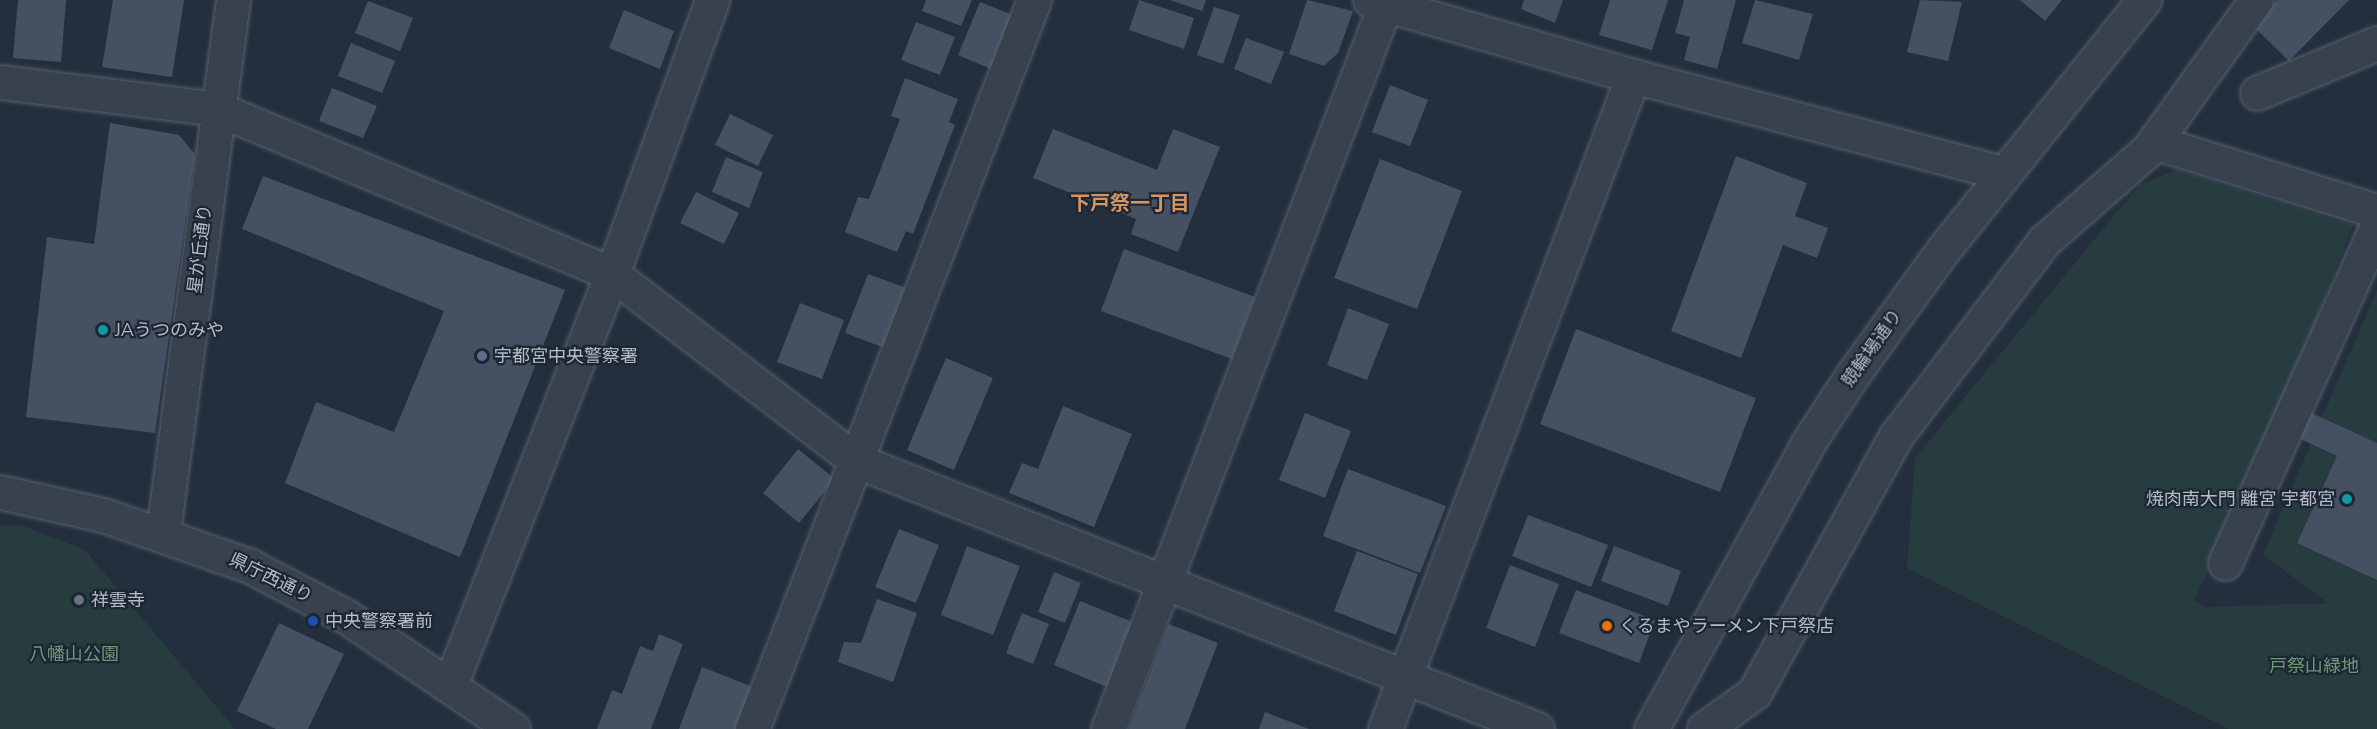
<!DOCTYPE html>
<meta charset="utf-8">
<style>
body{margin:0}
#map{position:relative;width:2377px;height:729px;overflow:hidden;background:#242f3e;font-family:"Nunito Sans","Noto Sans JP",sans-serif}
div>[style]{position:absolute}
.green>*{inset:0;background:#263c3f}
.building>*{inset:0;background:#455162}
.roads{filter:drop-shadow(0 0 2px #565f6c) drop-shadow(0 0 2px #565f6c)}
.minor>*{height:33px;margin:-16.5px;padding:0 16.5px;transform-origin:16.5px;border-radius:16.5px;background:#38414e}
.dots>*{width:16px;height:16px;translate:-50% -50%;box-sizing:border-box;border:3px solid #1d2633;border-radius:50%}
span{translate:-50% -50%;white-space:nowrap;text-align:center;line-height:1.15;-webkit-text-stroke:4.5px #1d2633;paint-order:stroke}
.street-label{font-size:18px;color:#b4bcc9}
.poi-label{font-size:18px;color:#b4bcc9}
.left{translate:0 -50%;text-align:left}
.right{translate:-100% -50%;text-align:right}
.park-label{font-size:18px;color:#6b9a76}
.neighbourhood-label{font-size:20px;color:#d59563;font-weight:700}
</style>
<div id="map">
<div class="green">
<i style="clip-path:polygon(2177px 170px,2353px 225px,2304px 353px,2194px 601px,2206px 607px,2328px 603px,2263px 555px,2377px 290px,2377px 729px,2229px 729px,1907px 568px,1915px 458px,2140px 184px)"></i>
<i style="clip-path:polygon(0 525px,24px 526px,85px 550px,235px 729px,0 729px)"></i>
</div>
<div class="building">
<i style="clip-path:polygon(18px 0,66px 0,61px 62px,13px 58px)"></i>
<i style="clip-path:polygon(113px 0,184px 0,172px 77px,102px 67px)"></i>
<i style="clip-path:polygon(926px 0,972px 0,961px 26px,922px 11px)"></i>
<i style="clip-path:polygon(1139px 0,1194px 18px,1184px 49px,1129px 30px)"></i>
<i style="clip-path:polygon(1170px 0,1206px 0,1202px 11px)"></i>
<i style="clip-path:polygon(1307px 0,1353px 11px,1338px 53px,1324px 66px,1289px 54px)"></i>
<i style="clip-path:polygon(1524px 0,1563px 0,1555px 23px,1521px 9px)"></i>
<i style="clip-path:polygon(1610px 0,1668px 0,1652px 50px,1599px 35px)"></i>
<i style="clip-path:polygon(1684px 0,1736px 0,1717px 69px,1684px 60px,1690px 37px,1675px 33px)"></i>
<i style="clip-path:polygon(1755px 0,1813px 14px,1799px 60px,1742px 43px)"></i>
<i style="clip-path:polygon(1920px 0,1962px 2px,1948px 61px,1907px 52px)"></i>
<i style="clip-path:polygon(2020px 0,2062px 0,2045px 21px)"></i>
<i style="clip-path:polygon(2277px 0,2349px 0,2289px 61px,2252px 25px)"></i>
<i style="clip-path:polygon(368px 1px,413px 18px,400px 51px,355px 33px)"></i>
<i style="clip-path:polygon(980px 2px,1013px 15px,991px 69px,958px 55px)"></i>
<i style="clip-path:polygon(1214px 7px,1240px 15px,1223px 64px,1197px 55px)"></i>
<i style="clip-path:polygon(624px 10px,674px 31px,660px 69px,609px 48px)"></i>
<i style="clip-path:polygon(916px 22px,955px 37px,940px 75px,901px 60px)"></i>
<i style="clip-path:polygon(1246px 38px,1284px 52px,1271px 84px,1234px 69px)"></i>
<i style="clip-path:polygon(351px 43px,395px 61px,382px 93px,338px 76px)"></i>
<i style="clip-path:polygon(905px 78px,958px 99px,949px 122px,955px 125px,913px 234px,906px 231px,897px 252px,845px 232px,858px 197px,869px 199px,900px 119px,891px 116px)"></i>
<i style="clip-path:polygon(1390px 85px,1428px 100px,1410px 146px,1372px 132px)"></i>
<i style="clip-path:polygon(332px 88px,377px 106px,363px 138px,319px 121px)"></i>
<i style="clip-path:polygon(730px 114px,773px 135px,758px 166px,715px 145px)"></i>
<i style="clip-path:polygon(110px 123px,179px 135px,195px 154px,155px 433px,26px 417px,47px 237px,94px 244px)"></i>
<i style="clip-path:polygon(1053px 129px,1157px 170px,1173px 129px,1220px 147px,1178px 252px,1131px 234px,1136px 219px,1033px 178px)"></i>
<i style="clip-path:polygon(1736px 156px,1807px 183px,1795px 216px,1828px 228px,1817px 258px,1783px 245px,1741px 358px,1671px 331px)"></i>
<i style="clip-path:polygon(726px 157px,763px 172px,749px 208px,712px 192px)"></i>
<i style="clip-path:polygon(1380px 159px,1462px 191px,1417px 309px,1334px 278px)"></i>
<i style="clip-path:polygon(263px 176px,565px 290px,460px 557px,285px 483px,316px 402px,394px 432px,444px 311px,242px 229px)"></i>
<i style="clip-path:polygon(696px 192px,739px 213px,724px 244px,680px 223px)"></i>
<i style="clip-path:polygon(1124px 249px,1255px 297px,1232px 359px,1101px 311px)"></i>
<i style="clip-path:polygon(868px 274px,912px 290px,890px 350px,845px 333px)"></i>
<i style="clip-path:polygon(800px 303px,844px 320px,822px 379px,777px 362px)"></i>
<i style="clip-path:polygon(1348px 308px,1389px 324px,1367px 380px,1327px 365px)"></i>
<i style="clip-path:polygon(1576px 329px,1756px 398px,1720px 492px,1540px 424px)"></i>
<i style="clip-path:polygon(946px 358px,993px 378px,954px 470px,907px 450px)"></i>
<i style="clip-path:polygon(2283px 400px,2377px 443px,2377px 580px,2297px 543px,2337px 456px,2271px 425px)"></i>
<i style="clip-path:polygon(1063px 406px,1132px 434px,1094px 527px,1009px 493px,1022px 463px,1038px 469px)"></i>
<i style="clip-path:polygon(1305px 413px,1351px 431px,1325px 498px,1279px 480px)"></i>
<i style="clip-path:polygon(798px 449px,835px 479px,799px 523px,763px 493px)"></i>
<i style="clip-path:polygon(1348px 469px,1446px 506px,1420px 573px,1323px 536px)"></i>
<i style="clip-path:polygon(1528px 515px,1608px 545px,1591px 587px,1512px 556px)"></i>
<i style="clip-path:polygon(899px 529px,939px 545px,916px 603px,875px 587px)"></i>
<i style="clip-path:polygon(967px 546px,1020px 566px,993px 635px,941px 615px)"></i>
<i style="clip-path:polygon(1614px 546px,1681px 571px,1668px 606px,1601px 581px)"></i>
<i style="clip-path:polygon(1357px 551px,1418px 574px,1396px 635px,1334px 611px)"></i>
<i style="clip-path:polygon(1510px 565px,1559px 584px,1535px 647px,1486px 628px)"></i>
<i style="clip-path:polygon(1054px 572px,1081px 583px,1065px 623px,1038px 612px)"></i>
<i style="clip-path:polygon(1576px 590px,1655px 620px,1639px 663px,1559px 633px)"></i>
<i style="clip-path:polygon(877px 599px,917px 613px,893px 682px,838px 662px,844px 642px,861px 643px)"></i>
<i style="clip-path:polygon(1080px 601px,1140px 625px,1114px 690px,1054px 665px)"></i>
<i style="clip-path:polygon(1022px 613px,1049px 624px,1033px 664px,1006px 653px)"></i>
<i style="clip-path:polygon(279px 623px,344px 654px,308px 729px,276px 729px,237px 711px)"></i>
<i style="clip-path:polygon(1169px 624px,1218px 643px,1185px 729px,1129px 729px)"></i>
<i style="clip-path:polygon(659px 634px,683px 644px,651px 729px,597px 729px,612px 690px,622px 694px,640px 646px,653px 651px)"></i>
<i style="clip-path:polygon(702px 667px,753px 687px,737px 729px,679px 729px)"></i>
<i style="clip-path:polygon(1265px 712px,1309px 729px,1259px 729px)"></i>
</div>
<div class="roads">
<div class="minor">
<i style="left:1370px;top:0;width:274px;rotate:16.1deg"></i>
<i style="left:1633px;top:76px;width:383px;rotate:14.7deg"></i>
<i style="left:0;top:82px;width:220px;rotate:7.1deg"></i>
<i style="left:218px;top:109px;width:427px;rotate:22.7deg"></i>
<i style="left:612px;top:274px;width:308px;rotate:37.4deg"></i>
<i style="left:857px;top:461px;width:731px;rotate:21.51deg"></i>
<i style="left:2257px;top:93px;width:130px;rotate:-22.6deg"></i>
<i style="left:2154px;top:142px;width:233px;rotate:17.2deg"></i>
<i style="left:0;top:492px;width:106px;rotate:12.6deg"></i>
<i style="left:103px;top:515px;width:156px;rotate:19.1deg"></i>
<i style="left:250px;top:566px;width:110px;rotate:27.7deg"></i>
<i style="left:347px;top:617px;width:200px;rotate:34deg"></i>
<i style="left:163px;top:533px;width:538px;rotate:-82.52deg"></i>
<i style="left:2225px;top:563px;width:369px;rotate:-65.7deg"></i>
<i style="left:450px;top:685px;width:442px;rotate:-68.5deg"></i>
<i style="left:612px;top:274px;width:292px;rotate:-69.9deg"></i>
<i style="left:752px;top:729px;width:782px;rotate:-68.85deg"></i>
<i style="left:1108px;top:729px;width:781px;rotate:-69.06deg"></i>
<i style="left:1385px;top:729px;width:699px;rotate:-69.2deg"></i>
<i style="left:1651px;top:729px;width:326px;rotate:-61.2deg"></i>
<i style="left:1808px;top:443px;width:79px;rotate:-56.9deg"></i>
<i style="left:1851px;top:377px;width:157px;rotate:-54.1deg"></i>
<i style="left:1943px;top:250px;width:321px;rotate:-51.2deg"></i>
<i style="left:1704px;top:729px;width:62px;rotate:-35.8deg"></i>
<i style="left:1754px;top:693px;width:294px;rotate:-61.1deg"></i>
<i style="left:1896px;top:436px;width:245px;rotate:-52.8deg"></i>
<i style="left:2044px;top:241px;width:140px;rotate:-41.2deg"></i>
<i style="left:2149px;top:149px;width:183px;rotate:-54.3deg"></i>
</div>
</div>
<div class="dots">
<i style="left:103px;top:330px;background:#0f9aa8"></i>
<i style="left:482px;top:356px;background:#5c6f8a"></i>
<i style="left:2347px;top:499px;background:#0f9aa8"></i>
<i style="left:79px;top:600px;background:#6b7280"></i>
<i style="left:313px;top:621px;background:#1a4fb4"></i>
<i style="left:1607px;top:626px;background:#e8710a"></i>
</div>
<div class="street-label">
<span style="left:200px;top:249px;rotate:-83deg">星が丘通り</span>
<span style="left:1872px;top:348px;rotate:-55deg">競輪場通り</span>
<span style="left:271px;top:578px;rotate:26deg">県庁西通り</span>
</div>
<div class="poi-label">
<span class="left" style="left:115px;top:330px">JAうつのみや</span>
<span class="left" style="left:494px;top:356px">宇都宮中央警察署</span>
<span class="right" style="left:2335px;top:499px">焼肉南大門 離宮 宇都宮</span>
<span class="left" style="left:91px;top:600px">祥雲寺</span>
<span class="left" style="left:325px;top:621px">中央警察署前</span>
<span class="left" style="left:1619px;top:626px">くるまやラーメン下戸祭店</span>
</div>
<div class="park-label">
<span style="left:74px;top:654px">八幡山公園</span>
<span style="left:2314px;top:666px">戸祭山緑地</span>
</div>
<div class="neighbourhood-label">
<span style="left:1130px;top:203px">下戸祭一丁目</span>
</div>
</div>
